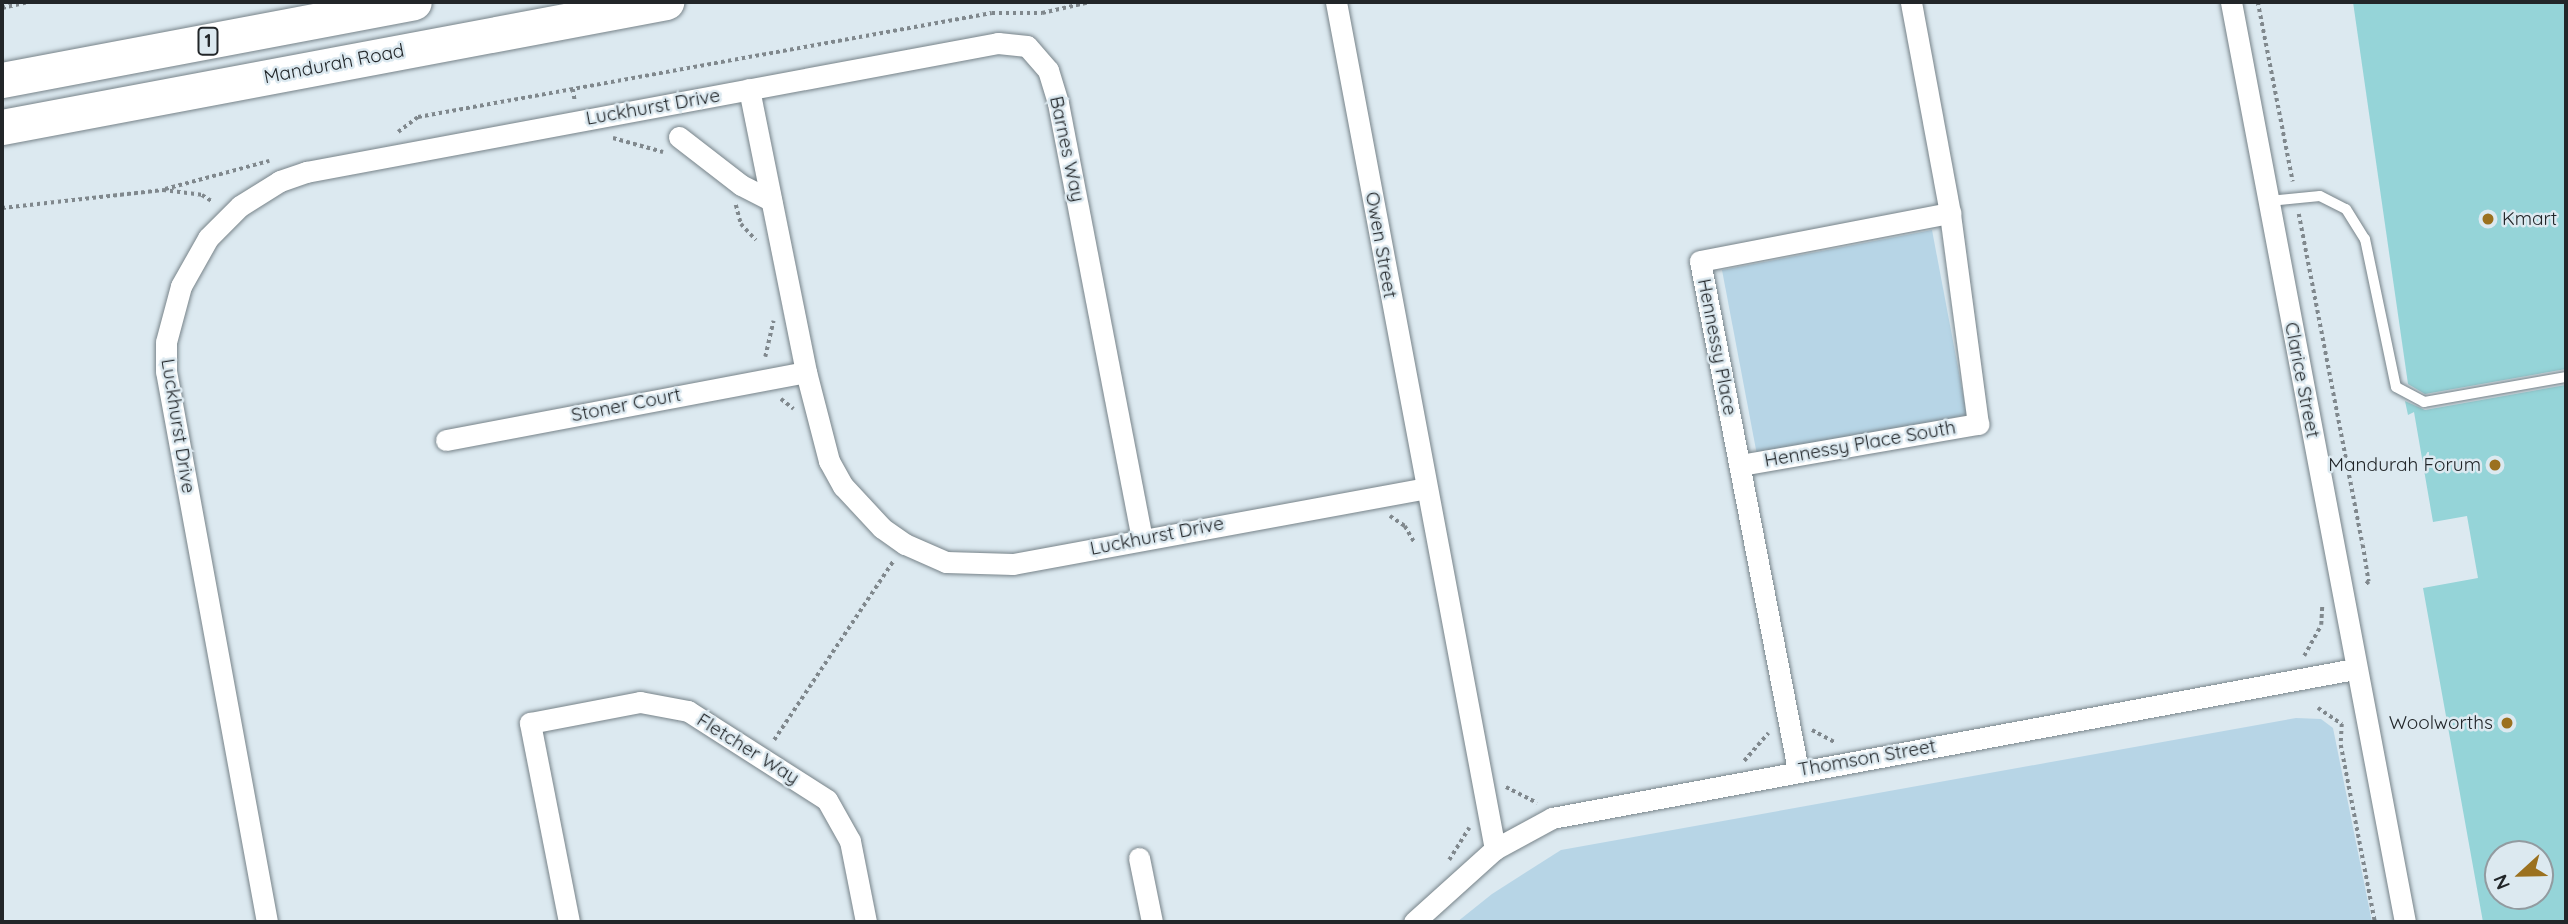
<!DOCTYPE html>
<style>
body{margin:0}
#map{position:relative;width:2568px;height:924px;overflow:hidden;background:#dce9f0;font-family:Quicksand,sans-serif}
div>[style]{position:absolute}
.green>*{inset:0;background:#b7d5e6}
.building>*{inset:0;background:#95d4d8}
.path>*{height:3.5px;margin-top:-1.75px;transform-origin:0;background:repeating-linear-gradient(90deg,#80888d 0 3.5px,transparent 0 7px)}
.roads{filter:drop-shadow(0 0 2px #778389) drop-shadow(0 0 2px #778389)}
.service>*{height:10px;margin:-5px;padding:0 5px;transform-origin:5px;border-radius:5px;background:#fff}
.minor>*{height:21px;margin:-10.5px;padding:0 10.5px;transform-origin:10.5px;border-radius:10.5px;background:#fff}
.trunk>*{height:35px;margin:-17.5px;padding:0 17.5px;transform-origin:17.5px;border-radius:17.5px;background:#fff}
.dots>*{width:19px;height:19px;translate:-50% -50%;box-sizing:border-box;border:4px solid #dce9f0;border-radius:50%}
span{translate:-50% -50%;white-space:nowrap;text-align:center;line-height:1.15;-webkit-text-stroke:5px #dce9f0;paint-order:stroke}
.shield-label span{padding:2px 5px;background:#dce9f0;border:2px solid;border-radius:5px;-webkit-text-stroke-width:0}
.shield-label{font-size:18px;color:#222629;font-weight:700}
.street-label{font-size:19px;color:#222629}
.poi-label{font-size:19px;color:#222629}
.left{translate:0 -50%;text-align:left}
.right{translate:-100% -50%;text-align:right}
.frame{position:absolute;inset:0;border:4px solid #222629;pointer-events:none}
.north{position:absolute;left:2484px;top:840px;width:70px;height:70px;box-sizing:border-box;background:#dce9f0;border:2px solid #929ba0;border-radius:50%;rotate:248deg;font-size:19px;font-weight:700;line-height:28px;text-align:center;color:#222629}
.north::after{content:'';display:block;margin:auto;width:24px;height:32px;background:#9b711f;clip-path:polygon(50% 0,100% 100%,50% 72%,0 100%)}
</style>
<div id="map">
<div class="green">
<i style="clip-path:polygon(1932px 230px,1967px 415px,1757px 455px,1722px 270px)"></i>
<i style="clip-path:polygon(2296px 718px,2321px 719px,2333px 728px,2372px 922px,1457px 922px,1492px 894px,1561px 850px)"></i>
</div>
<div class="building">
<i style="clip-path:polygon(2353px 2px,2566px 2px,2566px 369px,2425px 394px,2408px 384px)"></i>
<i style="clip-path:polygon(evenodd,2566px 385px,2566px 922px,2483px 922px,2423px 588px,2478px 578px,2467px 516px,2433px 522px,2414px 412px,2408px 415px,2405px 401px,2425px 410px,2566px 385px,2498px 854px,2540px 854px,2540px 896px,2498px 896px,2498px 854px)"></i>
</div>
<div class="path">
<i style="left:2258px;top:2px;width:183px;rotate:79deg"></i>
<i style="left:2px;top:8px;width:28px;rotate:-13deg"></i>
<i style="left:573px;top:89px;width:12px;rotate:81deg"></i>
<i style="left:398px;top:132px;width:25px;rotate:-37deg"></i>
<i style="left:418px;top:117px;width:583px;rotate:-10.27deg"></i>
<i style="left:992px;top:13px;width:50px"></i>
<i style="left:1042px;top:13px;width:49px;rotate:-12.9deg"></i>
<i style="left:613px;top:138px;width:52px;rotate:15.6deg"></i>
<i style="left:165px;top:189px;width:108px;rotate:-15.1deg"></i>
<i style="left:736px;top:205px;width:20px;rotate:75deg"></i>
<i style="left:741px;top:224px;width:22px;rotate:47deg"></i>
<i style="left:2px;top:208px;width:162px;rotate:-6.4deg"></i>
<i style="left:163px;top:190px;width:39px;rotate:7deg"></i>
<i style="left:202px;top:195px;width:13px;rotate:32deg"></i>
<i style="left:2299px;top:214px;width:337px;rotate:79.1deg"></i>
<i style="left:2363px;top:545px;width:37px;rotate:81deg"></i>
<i style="left:2369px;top:582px;width:6px;rotate:141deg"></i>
<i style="left:765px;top:357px;width:37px;rotate:-77deg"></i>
<i style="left:781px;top:399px;width:16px;rotate:38deg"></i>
<i style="left:1390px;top:516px;width:18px;rotate:34deg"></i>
<i style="left:1405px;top:526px;width:20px;rotate:60deg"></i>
<i style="left:2304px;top:656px;width:35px;rotate:-61deg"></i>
<i style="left:2321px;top:625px;width:19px;rotate:-87deg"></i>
<i style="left:2318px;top:708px;width:29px;rotate:34deg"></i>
<i style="left:2342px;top:724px;width:21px;rotate:93deg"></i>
<i style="left:2341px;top:745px;width:180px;rotate:79.1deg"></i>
<i style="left:1812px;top:730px;width:27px;rotate:28deg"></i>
<i style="left:774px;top:740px;width:216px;rotate:-56.3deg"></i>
<i style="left:1744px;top:761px;width:37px;rotate:-49deg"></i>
<i style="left:1506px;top:787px;width:35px;rotate:27deg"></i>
<i style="left:1449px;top:860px;width:38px;rotate:-58deg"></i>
</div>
<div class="roads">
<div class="service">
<i style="left:2269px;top:201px;width:51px;rotate:-5.6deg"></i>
<i style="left:2320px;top:196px;width:29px;rotate:27deg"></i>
<i style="left:2346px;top:209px;width:36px;rotate:58deg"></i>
<i style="left:2365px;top:239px;width:151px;rotate:78.2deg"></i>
<i style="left:2396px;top:387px;width:32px;rotate:28deg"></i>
<i style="left:2424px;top:402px;width:144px;rotate:-10deg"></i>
</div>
<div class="minor">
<i style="left:1336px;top:2px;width:862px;rotate:79.37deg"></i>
<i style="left:2231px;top:2px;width:936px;rotate:79.29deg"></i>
<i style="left:749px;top:89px;width:289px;rotate:78.6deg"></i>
<i style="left:806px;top:372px;width:92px;rotate:75.5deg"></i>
<i style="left:829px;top:461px;width:29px;rotate:61deg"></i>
<i style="left:843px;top:486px;width:57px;rotate:47.1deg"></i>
<i style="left:882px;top:528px;width:28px;rotate:35deg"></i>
<i style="left:905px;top:544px;width:45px;rotate:23.7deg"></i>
<i style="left:946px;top:562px;width:67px;rotate:1.7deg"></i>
<i style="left:1013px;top:564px;width:420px;rotate:-10.4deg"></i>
<i style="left:679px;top:137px;width:78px;rotate:37.7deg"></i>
<i style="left:741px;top:185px;width:34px;rotate:27deg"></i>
<i style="left:446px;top:440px;width:366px;rotate:-10.7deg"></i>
<i style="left:1740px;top:465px;width:242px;rotate:-9.8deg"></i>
<i style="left:1978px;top:424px;width:213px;rotate:-97.6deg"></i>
<i style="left:1798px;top:770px;width:518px;rotate:-100.9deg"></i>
<i style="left:1700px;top:261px;width:255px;rotate:-10.9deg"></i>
<i style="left:1950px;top:213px;width:215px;rotate:-100.5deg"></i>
<i style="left:1139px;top:858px;width:65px;rotate:78.5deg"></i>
<i style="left:267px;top:922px;width:560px;rotate:-100.39deg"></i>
<i style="left:166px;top:371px;width:29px;rotate:-90deg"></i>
<i style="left:166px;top:342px;width:58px;rotate:-75deg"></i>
<i style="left:181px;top:286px;width:55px;rotate:-60.6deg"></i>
<i style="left:208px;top:238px;width:45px;rotate:-45deg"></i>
<i style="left:240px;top:206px;width:47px;rotate:-32deg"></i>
<i style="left:280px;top:181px;width:28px;rotate:-19deg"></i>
<i style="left:306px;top:172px;width:704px;rotate:-10.56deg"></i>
<i style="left:998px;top:43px;width:29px;rotate:6deg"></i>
<i style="left:1027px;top:46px;width:32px;rotate:49deg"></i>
<i style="left:1048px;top:70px;width:34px;rotate:73deg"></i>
<i style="left:1058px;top:103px;width:444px;rotate:79.1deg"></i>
<i style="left:569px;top:922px;width:203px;rotate:-101.1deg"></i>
<i style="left:530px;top:723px;width:112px;rotate:-10.8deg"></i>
<i style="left:640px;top:702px;width:49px;rotate:10.6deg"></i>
<i style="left:688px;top:711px;width:165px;rotate:32.6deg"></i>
<i style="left:827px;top:800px;width:47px;rotate:60.7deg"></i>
<i style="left:850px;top:841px;width:83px;rotate:78.8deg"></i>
<i style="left:1414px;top:922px;width:109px;rotate:-42deg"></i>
<i style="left:1495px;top:849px;width:65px;rotate:-28.5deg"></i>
<i style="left:1552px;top:818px;width:816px;rotate:-10.52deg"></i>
</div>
<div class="trunk">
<i style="left:2px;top:80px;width:419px;rotate:-10.7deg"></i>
<i style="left:2px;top:127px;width:676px;rotate:-10.66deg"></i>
</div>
</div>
<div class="dots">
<i style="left:2488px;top:219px;background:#9b711f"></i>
<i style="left:2495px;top:465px;background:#9b711f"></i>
<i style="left:2507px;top:723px;background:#9b711f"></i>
</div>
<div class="shield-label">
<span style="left:208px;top:41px">1</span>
</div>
<div class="street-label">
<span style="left:334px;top:64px;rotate:-11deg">Mandurah Road</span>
<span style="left:653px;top:107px;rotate:-10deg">Luckhurst Drive</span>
<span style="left:1067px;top:149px;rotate:78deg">Barnes Way</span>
<span style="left:1381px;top:245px;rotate:80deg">Owen Street</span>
<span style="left:1717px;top:347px;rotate:79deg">Hennessy Place</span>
<span style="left:2302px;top:380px;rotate:79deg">Clarice Street</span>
<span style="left:626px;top:405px;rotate:-11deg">Stoner Court</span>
<span style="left:178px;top:426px;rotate:81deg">Luckhurst Drive</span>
<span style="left:1860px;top:444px;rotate:-10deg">Hennessy Place South</span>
<span style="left:1157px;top:536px;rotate:-11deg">Luckhurst Drive</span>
<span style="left:748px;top:749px;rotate:32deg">Fletcher Way</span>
<span style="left:1867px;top:758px;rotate:-10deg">Thomson Street</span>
</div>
<div class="poi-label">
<span class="left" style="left:2502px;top:219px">Kmart</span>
<span class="right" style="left:2481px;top:465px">Mandurah Forum</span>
<span class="right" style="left:2493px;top:723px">Woolworths</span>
</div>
<div class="frame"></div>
<div class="north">N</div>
</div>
